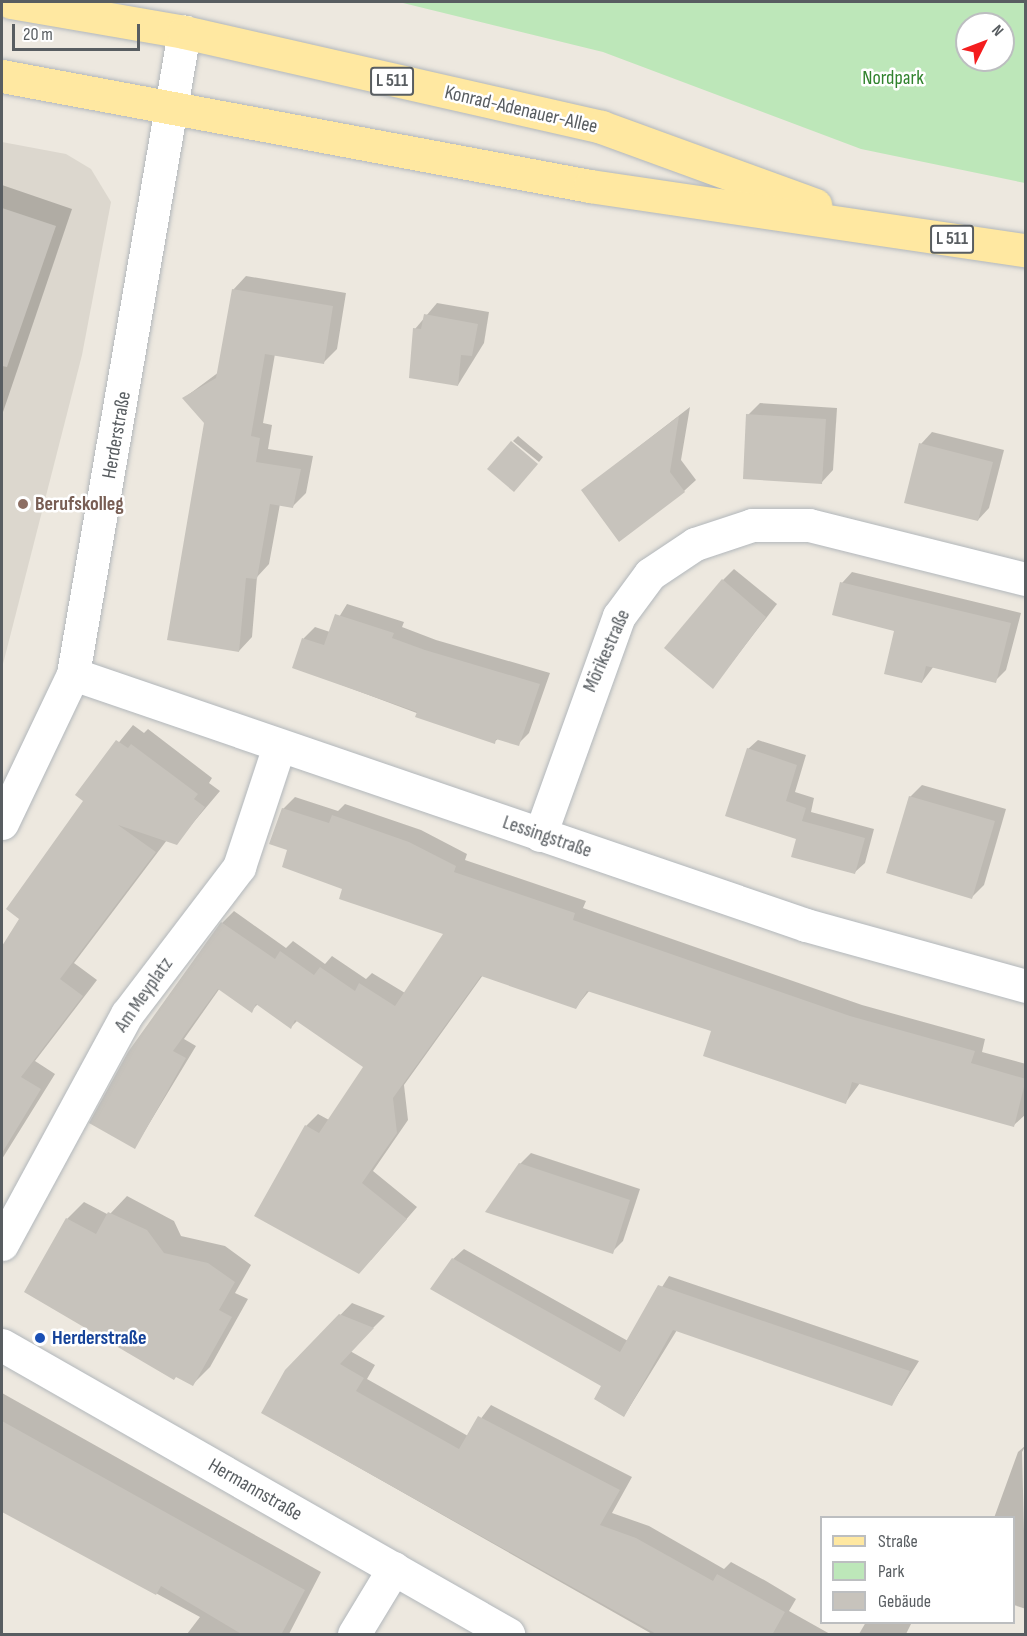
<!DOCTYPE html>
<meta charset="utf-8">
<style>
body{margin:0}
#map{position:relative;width:1027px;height:1636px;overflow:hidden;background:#ede8df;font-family:"Sofia Sans Condensed",sans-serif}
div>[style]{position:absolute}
.education>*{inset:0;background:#dcd7ce}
.green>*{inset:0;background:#bde7b9}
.shadow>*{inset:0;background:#0003}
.building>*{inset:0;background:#c7c3bc}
.roads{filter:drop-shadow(0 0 2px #b2b7bb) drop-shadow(0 0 2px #b2b7bb)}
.minor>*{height:33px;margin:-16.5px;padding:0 16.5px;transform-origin:16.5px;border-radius:16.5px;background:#fff}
.primary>*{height:33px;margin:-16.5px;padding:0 16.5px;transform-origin:16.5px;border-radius:16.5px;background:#ffe8a1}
.dots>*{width:16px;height:16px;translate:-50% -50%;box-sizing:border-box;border:3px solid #fff;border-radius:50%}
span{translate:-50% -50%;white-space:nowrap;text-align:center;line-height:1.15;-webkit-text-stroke:5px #fff;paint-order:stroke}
.shield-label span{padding:2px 4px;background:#fff;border:2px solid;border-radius:4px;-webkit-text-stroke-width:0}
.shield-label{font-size:18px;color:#585d61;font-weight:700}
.park-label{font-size:20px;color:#31832e}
.street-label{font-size:20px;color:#585d61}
.education-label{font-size:20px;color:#785e54;font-weight:700}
.left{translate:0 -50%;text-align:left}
.transit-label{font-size:20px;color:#164399;font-weight:700}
.frame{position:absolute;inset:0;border:3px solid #585d61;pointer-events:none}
.legend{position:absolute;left:820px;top:1516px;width:195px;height:108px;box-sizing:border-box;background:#fff;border:2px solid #bcbec0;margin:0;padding:8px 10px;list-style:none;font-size:18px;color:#585d61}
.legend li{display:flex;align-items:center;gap:12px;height:30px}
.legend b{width:30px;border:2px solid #bcbec0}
.north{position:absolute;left:955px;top:12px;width:60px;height:60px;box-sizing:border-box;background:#fff;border:2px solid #bcbec0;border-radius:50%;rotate:48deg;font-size:16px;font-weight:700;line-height:24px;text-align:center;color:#585d61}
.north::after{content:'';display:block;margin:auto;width:21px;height:27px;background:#f41d1e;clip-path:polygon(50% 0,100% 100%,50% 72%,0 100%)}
.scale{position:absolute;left:12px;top:24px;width:128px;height:27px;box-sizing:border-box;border:3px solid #585d61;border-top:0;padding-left:8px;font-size:18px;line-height:21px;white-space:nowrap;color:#585d61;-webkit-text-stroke:4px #fff;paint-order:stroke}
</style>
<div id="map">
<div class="education">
<i style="clip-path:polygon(2px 142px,66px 154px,91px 169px,111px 202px,82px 355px,2px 668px)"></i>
</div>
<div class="green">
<i style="clip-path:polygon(evenodd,399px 2px,1025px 2px,1025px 183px,861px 149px,603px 52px,399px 2px,967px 24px,1003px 24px,1003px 60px,967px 60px,967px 24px)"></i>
</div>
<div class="shadow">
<i style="clip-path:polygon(2px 185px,72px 209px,2px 415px)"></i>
<i style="clip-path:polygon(246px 276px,346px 293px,337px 349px,323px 363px,275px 354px,263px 423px,272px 425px,268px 449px,313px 456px,306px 493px,293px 506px,280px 504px,269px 564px,257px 577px,252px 637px,239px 651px,206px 422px,184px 398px,219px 372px,233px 290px)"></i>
<i style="clip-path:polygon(437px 303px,489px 312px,484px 343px,458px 385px,415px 329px)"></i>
<i style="clip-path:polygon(760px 403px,837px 408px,833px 470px,822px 482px,748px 415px)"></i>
<i style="clip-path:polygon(690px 407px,681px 460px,696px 480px,684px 491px,583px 490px)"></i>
<i style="clip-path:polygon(932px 432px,1004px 450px,989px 508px,978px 520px,921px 444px)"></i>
<i style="clip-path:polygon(518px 436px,543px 457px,539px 462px,513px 441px)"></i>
<i style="clip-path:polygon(734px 569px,777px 604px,713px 687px,723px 580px)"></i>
<i style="clip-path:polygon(852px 572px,1021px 613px,1006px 670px,995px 681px,934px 666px,922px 682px,896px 630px,842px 583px)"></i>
<i style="clip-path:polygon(347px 604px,404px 622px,402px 627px,436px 640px,550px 673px,529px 733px,518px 744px,499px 738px,494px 742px,294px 667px,304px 638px,315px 627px,330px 632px)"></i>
<i style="clip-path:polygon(133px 725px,144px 733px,148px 729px,212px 778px,209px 783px,220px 791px,176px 843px,167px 840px,74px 963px,97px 980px,35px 1061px,55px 1074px,2px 1159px,2px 949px,21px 918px,8px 908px,85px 800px,77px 794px)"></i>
<i style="clip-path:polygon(758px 740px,806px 755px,795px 792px,814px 798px,811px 812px,874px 829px,865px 863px,855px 872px,797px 838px,748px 749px)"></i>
<i style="clip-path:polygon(922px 785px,1006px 809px,984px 885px,972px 897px,910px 797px)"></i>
<i style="clip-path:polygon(295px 797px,338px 811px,345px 804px,421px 830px,467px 854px,465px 860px,586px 901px,583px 908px,862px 1005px,985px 1039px,982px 1052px,1026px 1064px,1026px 1114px,1014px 1125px,860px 1083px,846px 1102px,713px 1030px,590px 990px,576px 1007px,483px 975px,404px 1085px,408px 1120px,373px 1171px,417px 1207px,371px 1260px,306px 1126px,318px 1114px,329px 1120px,366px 1067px,298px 1020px,291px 1027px,258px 1004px,251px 1011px,220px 988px,184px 1039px,196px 1046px,135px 1147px,222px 923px,234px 911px,286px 948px,293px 941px,325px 964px,332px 956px,366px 979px,372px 973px,405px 993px,446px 933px,344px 888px,289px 849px,283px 809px)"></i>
<i style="clip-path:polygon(531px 1153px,640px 1189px,623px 1241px,612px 1252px,520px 1164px)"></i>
<i style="clip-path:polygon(127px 1196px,174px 1221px,181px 1236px,225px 1246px,251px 1265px,235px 1293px,248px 1299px,210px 1367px,193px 1384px,67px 1219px,84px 1202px,109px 1215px)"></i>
<i style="clip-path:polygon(464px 1249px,628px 1341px,669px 1276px,919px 1361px,892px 1404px,677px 1330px,624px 1416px,603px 1385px,453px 1259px)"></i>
<i style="clip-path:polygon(352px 1303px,385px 1316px,350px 1351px,375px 1365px,367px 1379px,468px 1436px,491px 1405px,632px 1477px,612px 1513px,649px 1526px,724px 1569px,731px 1562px,766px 1581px,796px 1599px,789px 1611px,830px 1634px,652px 1634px,263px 1413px,286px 1371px)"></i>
<i style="clip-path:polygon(2px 1393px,321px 1572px,289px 1634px,187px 1634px,200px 1617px,2px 1510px)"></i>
<i style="clip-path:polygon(1026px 1445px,1022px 1452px,1026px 1609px,1014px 1605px,1014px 1518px,994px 1518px,1018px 1452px)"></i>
<i style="clip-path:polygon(866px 1622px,912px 1622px,906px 1634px,859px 1634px)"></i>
</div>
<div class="building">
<i style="clip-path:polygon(2px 208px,56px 226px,7px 367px,2px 366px)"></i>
<i style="clip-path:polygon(232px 289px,333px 306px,324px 364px,265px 354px,251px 436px,260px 438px,256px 462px,301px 469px,293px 508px,270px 504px,257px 579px,246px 578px,239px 652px,167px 640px,204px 423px,182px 398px,216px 378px)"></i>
<i style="clip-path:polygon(424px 314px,478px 324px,472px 356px,461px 355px,458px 386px,409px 378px,413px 328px,421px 329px)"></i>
<i style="clip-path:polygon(746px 414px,826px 419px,822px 484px,743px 479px)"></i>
<i style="clip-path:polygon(679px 416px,670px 472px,685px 492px,619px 542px,581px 490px)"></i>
<i style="clip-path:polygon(511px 441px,538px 464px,514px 492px,487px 469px)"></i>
<i style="clip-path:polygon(919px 443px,993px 462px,978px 521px,904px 503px)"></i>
<i style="clip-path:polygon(722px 579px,766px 617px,713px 689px,664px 648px)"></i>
<i style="clip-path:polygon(840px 582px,1011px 623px,996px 683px,926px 666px,922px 683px,884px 674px,894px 631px,832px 615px)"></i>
<i style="clip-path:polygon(335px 614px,394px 633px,392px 638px,425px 650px,540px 684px,519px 746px,496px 739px,495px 744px,415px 717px,417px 712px,292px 668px,302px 638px,324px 645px)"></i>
<i style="clip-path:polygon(116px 740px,128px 748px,131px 744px,198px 794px,194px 799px,205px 807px,177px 845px,118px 825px,156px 852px,60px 979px,83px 996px,21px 1077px,41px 1089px,2px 1153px,2px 946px,19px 919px,6px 909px,83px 801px,75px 795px)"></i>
<i style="clip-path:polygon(747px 748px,797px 765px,786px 801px,806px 808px,802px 821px,865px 838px,855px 874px,791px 857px,796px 839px,725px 816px)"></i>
<i style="clip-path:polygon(909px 796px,995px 821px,972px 899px,886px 873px)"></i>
<i style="clip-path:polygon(282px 808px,329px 823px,332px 815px,409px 842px,456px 866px,454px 872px,575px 913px,573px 920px,850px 1016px,975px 1051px,971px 1063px,1026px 1079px,1014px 1127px,852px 1082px,846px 1104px,703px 1056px,711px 1031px,587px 991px,576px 1009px,481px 976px,393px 1098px,397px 1133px,362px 1183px,407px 1219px,359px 1274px,254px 1216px,305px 1125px,319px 1133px,363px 1067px,295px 1020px,291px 1029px,256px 1004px,252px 1013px,218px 989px,173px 1051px,186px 1058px,135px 1149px,89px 1123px,128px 1052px,221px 922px,275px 959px,280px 951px,314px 975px,320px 967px,355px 991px,359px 983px,395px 1006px,443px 934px,339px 899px,342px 889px,282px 867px,287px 850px,269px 844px)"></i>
<i style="clip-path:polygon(519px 1163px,630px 1200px,613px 1254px,485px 1212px)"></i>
<i style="clip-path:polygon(108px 1212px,147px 1230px,164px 1253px,208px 1263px,235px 1282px,219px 1310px,232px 1317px,193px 1386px,176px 1377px,174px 1380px,24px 1292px,66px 1218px,96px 1234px)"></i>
<i style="clip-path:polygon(452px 1258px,620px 1352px,658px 1285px,910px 1371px,892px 1406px,673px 1330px,624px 1417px,594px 1399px,601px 1386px,430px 1289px)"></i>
<i style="clip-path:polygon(339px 1314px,374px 1328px,340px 1364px,364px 1378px,356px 1391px,459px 1449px,478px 1416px,620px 1490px,600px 1525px,636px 1538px,713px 1581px,717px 1574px,785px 1612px,772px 1635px,658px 1635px,261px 1413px,285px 1370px)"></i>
<i style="clip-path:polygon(2px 1421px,305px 1590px,281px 1635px,243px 1635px,161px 1586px,156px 1595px,2px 1512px)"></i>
</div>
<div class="roads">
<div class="minor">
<i style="left:73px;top:674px;width:775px;rotate:18.9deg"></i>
<i style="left:806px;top:925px;width:228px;rotate:15.5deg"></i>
<i style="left:2px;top:823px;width:165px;rotate:-64.5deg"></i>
<i style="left:73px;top:674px;width:652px;rotate:-80.19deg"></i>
<i style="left:540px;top:835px;width:233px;rotate:-70.2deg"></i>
<i style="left:619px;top:616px;width:52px;rotate:-53.6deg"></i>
<i style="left:650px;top:574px;width:54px;rotate:-33.7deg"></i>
<i style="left:695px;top:544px;width:60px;rotate:-18.4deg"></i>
<i style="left:752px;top:525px;width:57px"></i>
<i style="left:809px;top:525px;width:224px;rotate:14deg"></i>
<i style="left:2px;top:1244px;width:262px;rotate:-61.5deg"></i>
<i style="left:127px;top:1014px;width:185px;rotate:-52.7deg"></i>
<i style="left:239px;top:867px;width:127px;rotate:-71.7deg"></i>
<i style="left:2px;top:1345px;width:583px;rotate:29.73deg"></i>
<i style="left:354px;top:1634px;width:77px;rotate:-58.8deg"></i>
</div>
<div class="primary">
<i style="left:11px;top:2px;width:176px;rotate:9.8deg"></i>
<i style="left:184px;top:32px;width:428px;rotate:12.8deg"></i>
<i style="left:601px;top:127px;width:228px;rotate:20deg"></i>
<i style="left:2px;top:76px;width:598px;rotate:10.6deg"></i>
<i style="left:590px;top:186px;width:441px;rotate:8.4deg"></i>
</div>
</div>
<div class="dots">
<i style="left:23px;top:504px;background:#8d6e63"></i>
<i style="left:40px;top:1338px;background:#1a4fb4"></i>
</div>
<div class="shield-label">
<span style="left:392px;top:81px">L 511</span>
<span style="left:952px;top:239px">L 511</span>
</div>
<div class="park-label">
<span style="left:893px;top:78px">Nordpark</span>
</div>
<div class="street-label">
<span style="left:521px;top:110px;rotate:13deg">Konrad-Adenauer-Allee</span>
<span style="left:117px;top:435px;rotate:-80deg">Herderstraße</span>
<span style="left:607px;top:651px;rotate:-66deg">Mörikestraße</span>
<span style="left:547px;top:837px;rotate:19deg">Lessingstraße</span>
<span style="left:144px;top:995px;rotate:-55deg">Am Meyplatz</span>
<span style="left:255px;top:1490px;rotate:30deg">Hermannstraße</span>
</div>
<div class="education-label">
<span class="left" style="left:35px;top:504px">Berufskolleg</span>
</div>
<div class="transit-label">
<span class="left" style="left:52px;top:1338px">Herderstraße</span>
</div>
<div class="frame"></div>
<ul class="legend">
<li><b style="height:8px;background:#ffe8a1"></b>Straße</li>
<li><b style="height:16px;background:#bde7b9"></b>Park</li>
<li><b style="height:16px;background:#c7c3bc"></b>Gebäude</li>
</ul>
<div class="north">N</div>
<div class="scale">20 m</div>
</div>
